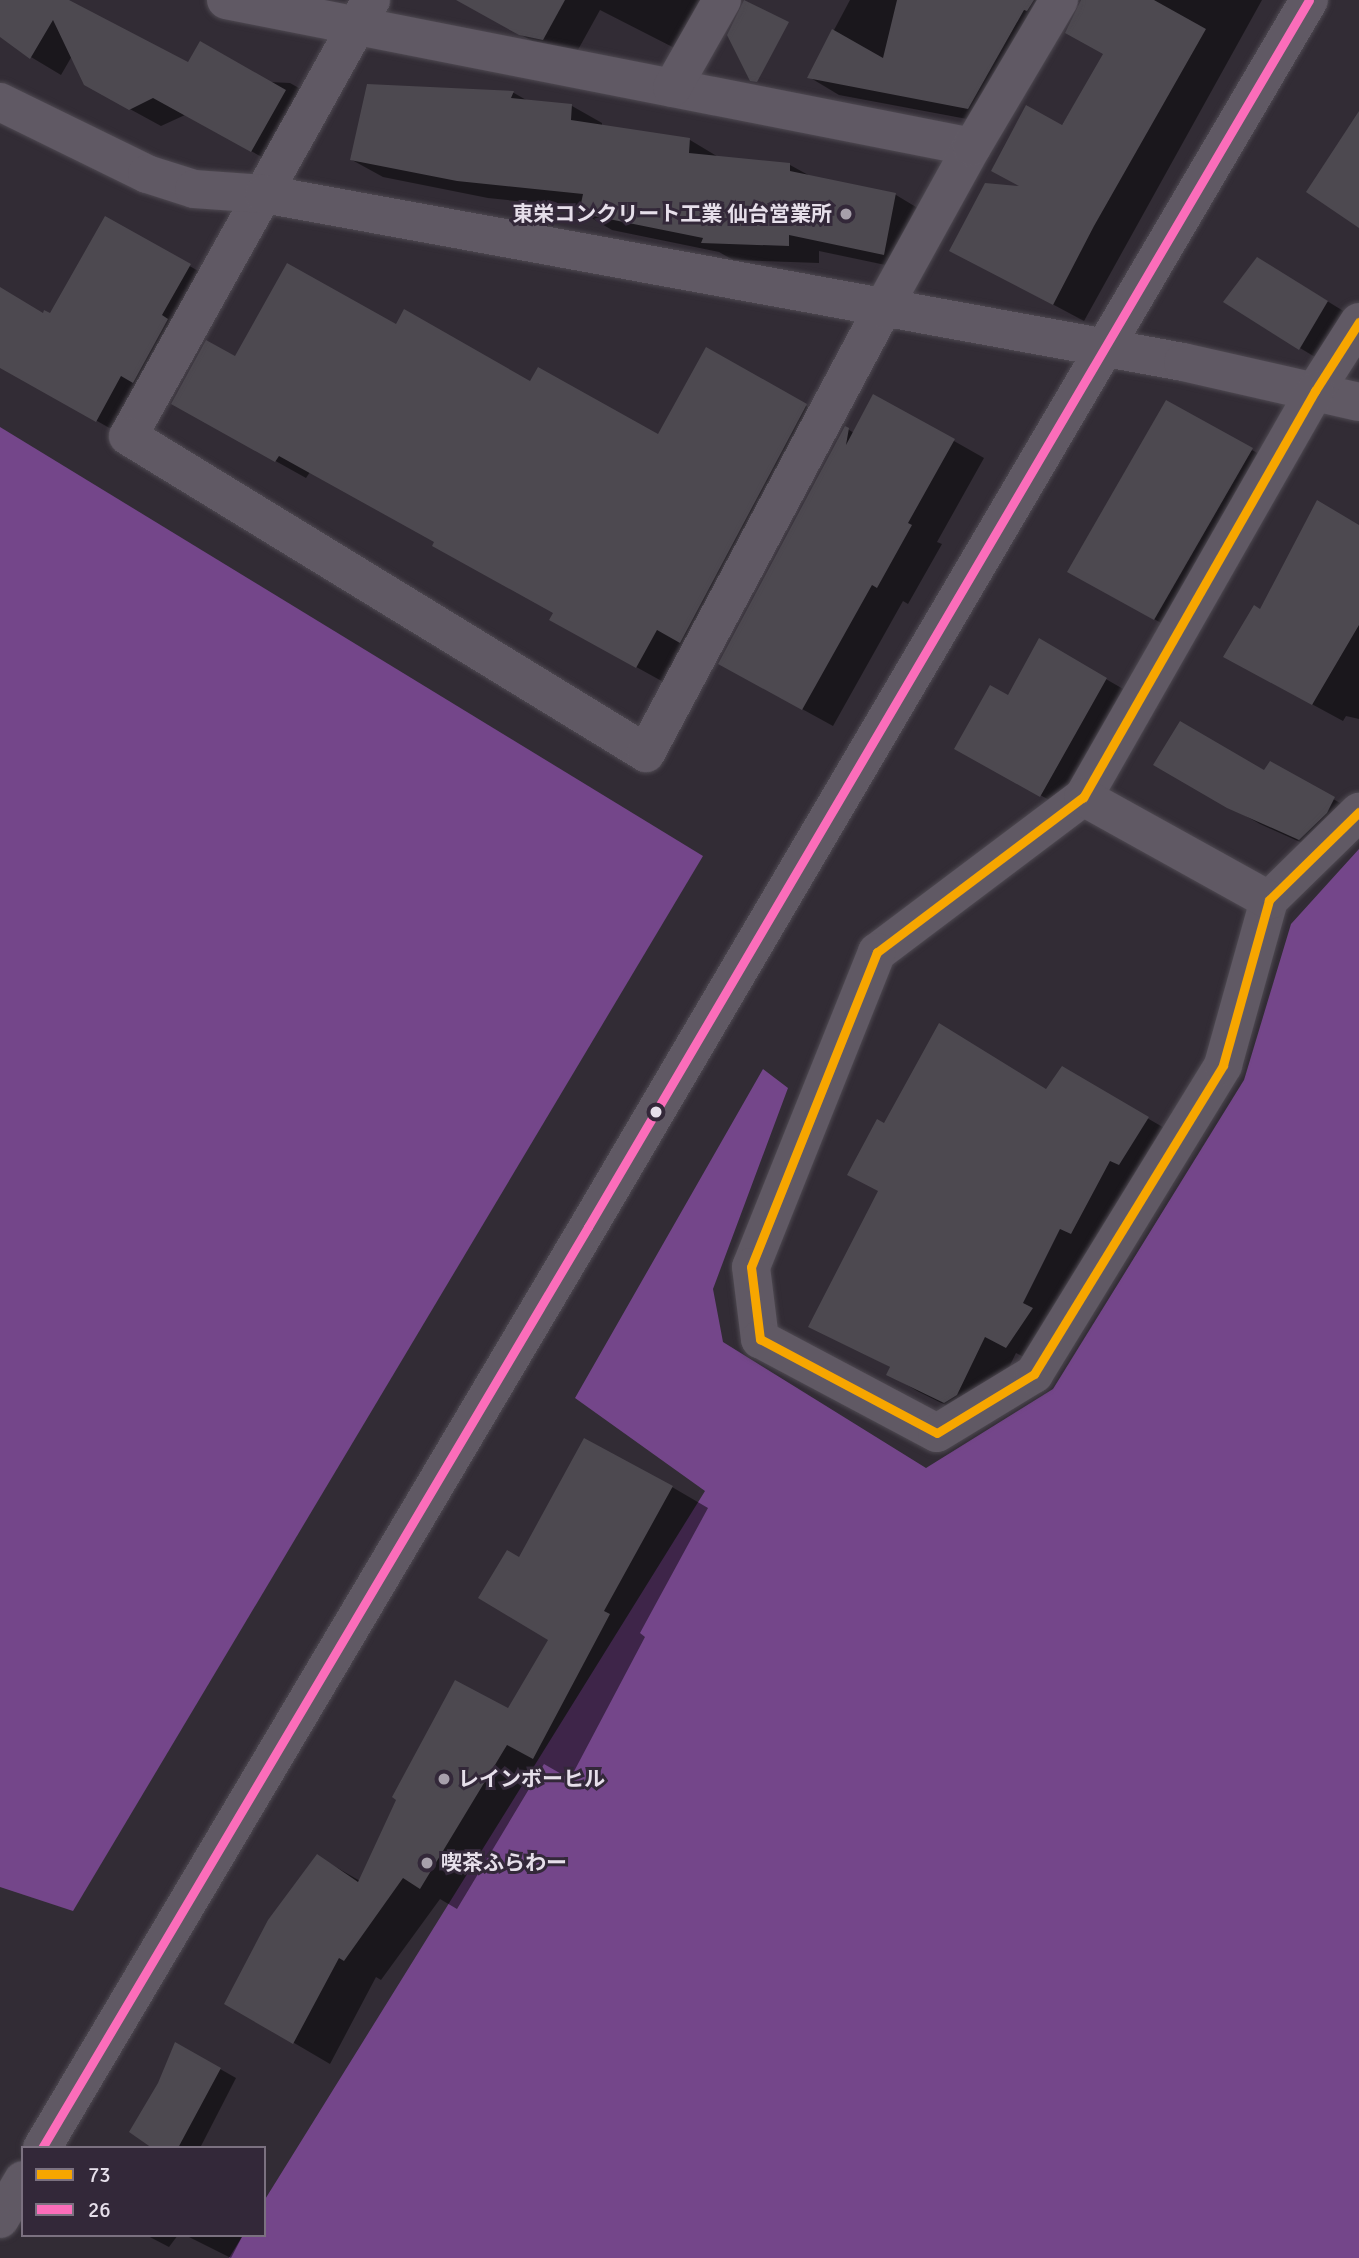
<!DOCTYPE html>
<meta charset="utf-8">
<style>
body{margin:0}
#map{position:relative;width:1359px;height:2258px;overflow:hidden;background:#322c35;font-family:Signika,"Noto Sans JP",sans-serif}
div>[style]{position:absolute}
.forest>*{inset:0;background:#74468a}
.shadow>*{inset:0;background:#0007}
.building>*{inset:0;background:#4d4950}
.roads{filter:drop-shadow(0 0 2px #4e4951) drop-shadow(0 0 2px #4e4951)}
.minor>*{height:38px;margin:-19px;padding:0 19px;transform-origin:19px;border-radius:19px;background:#605964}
.tertiary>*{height:38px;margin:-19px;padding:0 19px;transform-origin:19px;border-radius:19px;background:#605964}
.bus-1>*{height:9px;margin:-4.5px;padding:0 4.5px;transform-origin:4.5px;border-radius:4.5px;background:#f7a600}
.bus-2>*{height:9px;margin:-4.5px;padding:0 4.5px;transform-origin:4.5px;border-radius:4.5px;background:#fb6dba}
.dots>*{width:19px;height:19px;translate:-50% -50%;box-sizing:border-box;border:4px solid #332839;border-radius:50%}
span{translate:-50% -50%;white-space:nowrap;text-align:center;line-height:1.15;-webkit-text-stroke:6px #332839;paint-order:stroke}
.poi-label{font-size:21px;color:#e6dfea;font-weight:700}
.right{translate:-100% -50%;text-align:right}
.left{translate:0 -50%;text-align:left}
.legend{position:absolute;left:21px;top:2146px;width:245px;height:91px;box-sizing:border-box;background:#332839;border:2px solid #7b7180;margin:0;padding:9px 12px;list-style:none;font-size:21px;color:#e6dfea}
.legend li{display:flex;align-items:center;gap:14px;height:35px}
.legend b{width:35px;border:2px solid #7b7180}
</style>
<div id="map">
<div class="forest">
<i style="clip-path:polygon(0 427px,703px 856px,73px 1911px,0 1887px)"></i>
<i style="clip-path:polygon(1359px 849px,1359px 2258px,229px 2258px,243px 2235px,264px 2235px,264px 2201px,705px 1491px,575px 1398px,763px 1069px,788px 1088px,713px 1289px,723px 1342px,926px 1468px,1053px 1389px,1244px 1080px,1291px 924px)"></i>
</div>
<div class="shadow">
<i style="clip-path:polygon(0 0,58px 0,189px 64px,269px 82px,290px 83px,320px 100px,282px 168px,185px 115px,161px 126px,117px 102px,72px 56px,61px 75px,31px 57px,0 35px)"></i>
<i style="clip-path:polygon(469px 0,728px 0,696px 59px,600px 10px,574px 57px,551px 52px,469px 5px)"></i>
<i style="clip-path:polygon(850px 0,1077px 0,999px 125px,839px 95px,809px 77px)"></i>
<i style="clip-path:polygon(1082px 0,1262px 0,1084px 321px,951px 250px,1024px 188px,1105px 54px)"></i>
<i style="clip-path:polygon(368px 86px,514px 93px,528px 101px,572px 106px,602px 123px,602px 126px,690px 140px,720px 158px,790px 165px,812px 177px,896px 195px,926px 213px,914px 271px,819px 251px,819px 263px,733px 260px,719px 252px,612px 230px,581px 212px,582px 208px,488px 198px,383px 177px,352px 160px)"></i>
<i style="clip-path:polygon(105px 219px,220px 283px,127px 438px,11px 372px,0 361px,0 289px,44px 315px,51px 316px)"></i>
<i style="clip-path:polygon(1288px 277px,1358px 320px,1330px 366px,1300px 348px)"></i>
<i style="clip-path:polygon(397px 326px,659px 436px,707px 350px,836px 423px,667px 684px,582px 637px,555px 613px,436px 542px,310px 472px,306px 478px,204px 421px,235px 358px)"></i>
<i style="clip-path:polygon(846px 428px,854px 433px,954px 441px,984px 458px,937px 542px,942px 544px,908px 604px,903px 601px,833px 726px,751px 681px)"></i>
<i style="clip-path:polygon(1252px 450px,1282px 467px,1185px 636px,1099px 589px)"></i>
<i style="clip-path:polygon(1359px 526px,1359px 719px,1346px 716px,1343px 721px,1256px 674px,1261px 611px)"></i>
<i style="clip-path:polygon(1040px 641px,1137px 697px,1072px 813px,957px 748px,1008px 698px)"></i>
<i style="clip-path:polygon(1271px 763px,1359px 814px,1331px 856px,1260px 824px,1155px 765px,1265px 772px)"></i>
<i style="clip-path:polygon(1063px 1069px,1178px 1136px,1037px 1364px,1016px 1353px,987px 1412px,976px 1420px,919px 1392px,888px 1374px,892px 1368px,811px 1326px,880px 1191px,884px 1125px,1047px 1091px)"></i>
<i style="clip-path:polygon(672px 1487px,708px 1508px,640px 1633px,645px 1637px,570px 1779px,544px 1764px,457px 1909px,440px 1899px,381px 1980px,376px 1977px,330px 2064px,226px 2003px,317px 1856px,360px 1881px,508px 1711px,550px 1639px,520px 1559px)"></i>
<i style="clip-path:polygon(176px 2044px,236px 2078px,200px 2148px,152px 2148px,160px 2083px)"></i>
<i style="clip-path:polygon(146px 2235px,178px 2235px,169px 2247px)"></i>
<i style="clip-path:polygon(185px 2235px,243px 2235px,231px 2258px)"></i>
</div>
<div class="building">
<i style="clip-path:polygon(0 0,69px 0,188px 62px,200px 41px,286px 90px,251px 152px,153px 98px,129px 110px,84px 85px,53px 20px,30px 59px,0 37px)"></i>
<i style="clip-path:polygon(456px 0,565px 0,543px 40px,519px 35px)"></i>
<i style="clip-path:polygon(744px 0,789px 22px,757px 82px,750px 81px,727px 35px)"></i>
<i style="clip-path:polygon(897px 0,1034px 0,1027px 11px,1024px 10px,968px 109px,807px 78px,832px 29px,883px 58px)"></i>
<i style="clip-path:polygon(1081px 0,1154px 0,1206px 29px,1094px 226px,1053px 305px,949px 251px,985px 183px,1019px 186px,991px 171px,1026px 105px,1062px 125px,1103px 54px,1065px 33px)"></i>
<i style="clip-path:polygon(367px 84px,514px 91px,511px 98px,572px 104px,571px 120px,690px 138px,689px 153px,790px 163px,790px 171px,896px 193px,884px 255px,789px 235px,789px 246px,701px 243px,703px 238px,579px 213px,583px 194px,457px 181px,350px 160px)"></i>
<i style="clip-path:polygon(1359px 111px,1359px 228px,1306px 192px)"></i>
<i style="clip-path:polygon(105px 216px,191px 264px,162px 315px,168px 319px,133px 383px,121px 376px,96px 422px,0 368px,0 287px,43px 313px,44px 310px,50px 313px)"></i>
<i style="clip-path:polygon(1257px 257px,1328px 301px,1299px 350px,1223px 302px)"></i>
<i style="clip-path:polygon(287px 263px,396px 324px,404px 309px,530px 381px,538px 367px,658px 434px,706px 347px,807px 404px,680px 643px,657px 630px,636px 668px,549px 620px,553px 613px,432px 546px,434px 542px,279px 456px,275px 462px,171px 404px,206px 340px,235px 356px)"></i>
<i style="clip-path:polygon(873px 394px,955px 439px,908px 523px,912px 525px,877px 588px,872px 585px,802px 710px,718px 664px,845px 426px,849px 428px,846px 445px)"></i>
<i style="clip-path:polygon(1166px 400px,1253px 448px,1154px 620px,1067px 572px)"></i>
<i style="clip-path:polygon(1317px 500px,1359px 525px,1359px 625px,1312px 705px,1223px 657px,1254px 605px,1260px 609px)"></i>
<i style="clip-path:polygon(1039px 638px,1107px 678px,1040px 797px,954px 749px,990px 685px,1008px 695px)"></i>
<i style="clip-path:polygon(1180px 721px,1264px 770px,1270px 761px,1335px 797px,1327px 813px,1299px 840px,1227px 808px,1153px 765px)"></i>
<i style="clip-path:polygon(939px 1023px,1046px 1089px,1062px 1066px,1149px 1117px,1119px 1165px,1110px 1161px,1071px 1234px,1060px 1229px,1023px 1303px,1033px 1308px,1006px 1348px,985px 1337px,957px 1395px,944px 1403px,886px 1375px,890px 1367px,808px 1327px,878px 1191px,847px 1175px,877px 1119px,884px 1123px)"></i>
<i style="clip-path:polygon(584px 1438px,673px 1486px,604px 1611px,610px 1614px,533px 1759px,507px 1745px,420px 1889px,403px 1878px,344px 1961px,339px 1958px,293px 2044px,224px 2004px,268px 1920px,317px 1854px,358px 1882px,396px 1800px,392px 1797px,455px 1680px,508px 1708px,548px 1640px,478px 1598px,507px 1550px,519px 1557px)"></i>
<i style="clip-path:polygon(175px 2042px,221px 2068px,178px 2148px,152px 2148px,129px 2132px,158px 2083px)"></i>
</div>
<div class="roads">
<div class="minor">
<i style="left:226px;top:0;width:760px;rotate:11.15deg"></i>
<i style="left:371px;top:0;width:499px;rotate:119.1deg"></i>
<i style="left:128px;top:436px;width:607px;rotate:31.47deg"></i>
<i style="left:646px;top:753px;width:504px;rotate:-61.96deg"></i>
<i style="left:883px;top:308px;width:184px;rotate:-61.1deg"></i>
<i style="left:972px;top:147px;width:171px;rotate:-59.4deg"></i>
<i style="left:672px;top:88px;width:101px;rotate:-60.4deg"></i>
<i style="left:0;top:102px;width:164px;rotate:26.1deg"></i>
<i style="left:147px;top:174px;width:49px;rotate:17.7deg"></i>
<i style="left:194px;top:189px;width:70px;rotate:4.1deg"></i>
<i style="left:264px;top:194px;width:934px;rotate:10.36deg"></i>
<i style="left:1183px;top:362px;width:180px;rotate:12.8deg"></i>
<i style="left:1359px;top:322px;width:82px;rotate:122.5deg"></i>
<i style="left:1315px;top:391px;width:468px;rotate:119.7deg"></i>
<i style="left:1083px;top:797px;width:258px;rotate:143deg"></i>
<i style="left:877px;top:952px;width:339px;rotate:111.8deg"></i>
<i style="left:751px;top:1267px;width:73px;rotate:82.9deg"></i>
<i style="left:760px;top:1339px;width:200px;rotate:28deg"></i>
<i style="left:937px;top:1433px;width:114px;rotate:-31.3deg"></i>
<i style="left:1034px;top:1374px;width:362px;rotate:-58.5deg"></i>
<i style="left:1223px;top:1065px;width:171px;rotate:-74.4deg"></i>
<i style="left:1269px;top:900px;width:126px;rotate:-44.4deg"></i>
<i style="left:1083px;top:797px;width:213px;rotate:29deg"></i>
</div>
<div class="tertiary">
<i style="left:42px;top:2148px;width:1071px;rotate:-59.34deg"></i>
<i style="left:588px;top:1227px;width:1423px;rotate:-59.56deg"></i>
<i style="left:0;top:2219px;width:45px;rotate:-59.5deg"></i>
</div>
</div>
<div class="bus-1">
<i style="left:1359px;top:322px;width:82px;rotate:122.5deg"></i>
<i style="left:1315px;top:391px;width:468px;rotate:119.7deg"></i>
<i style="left:1083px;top:797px;width:258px;rotate:143deg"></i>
<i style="left:877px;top:952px;width:339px;rotate:111.8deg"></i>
<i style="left:751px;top:1267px;width:73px;rotate:82.9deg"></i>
<i style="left:760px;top:1339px;width:200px;rotate:28deg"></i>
<i style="left:937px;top:1433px;width:114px;rotate:-31.3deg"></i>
<i style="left:1034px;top:1374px;width:362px;rotate:-58.5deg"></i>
<i style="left:1223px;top:1065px;width:171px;rotate:-74.4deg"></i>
<i style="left:1269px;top:900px;width:126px;rotate:-44.4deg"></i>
</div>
<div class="bus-2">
<i style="left:42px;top:2148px;width:1071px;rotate:-59.34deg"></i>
<i style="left:588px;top:1227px;width:1423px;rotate:-59.56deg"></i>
</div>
<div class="dots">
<i style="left:846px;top:214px;background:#a7a0ab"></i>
<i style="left:656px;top:1112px;background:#e6dfea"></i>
<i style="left:444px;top:1779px;background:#a7a0ab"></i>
<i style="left:427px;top:1863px;background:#a7a0ab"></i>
</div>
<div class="poi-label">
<span class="right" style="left:832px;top:214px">東栄コンクリート工業 仙台営業所</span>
<span class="left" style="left:458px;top:1779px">レインボーヒル</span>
<span class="left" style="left:441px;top:1863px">喫茶ふらわー</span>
</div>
<ul class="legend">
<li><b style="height:9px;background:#f7a600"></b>73</li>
<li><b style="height:9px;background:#fb6dba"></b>26</li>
</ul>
</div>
